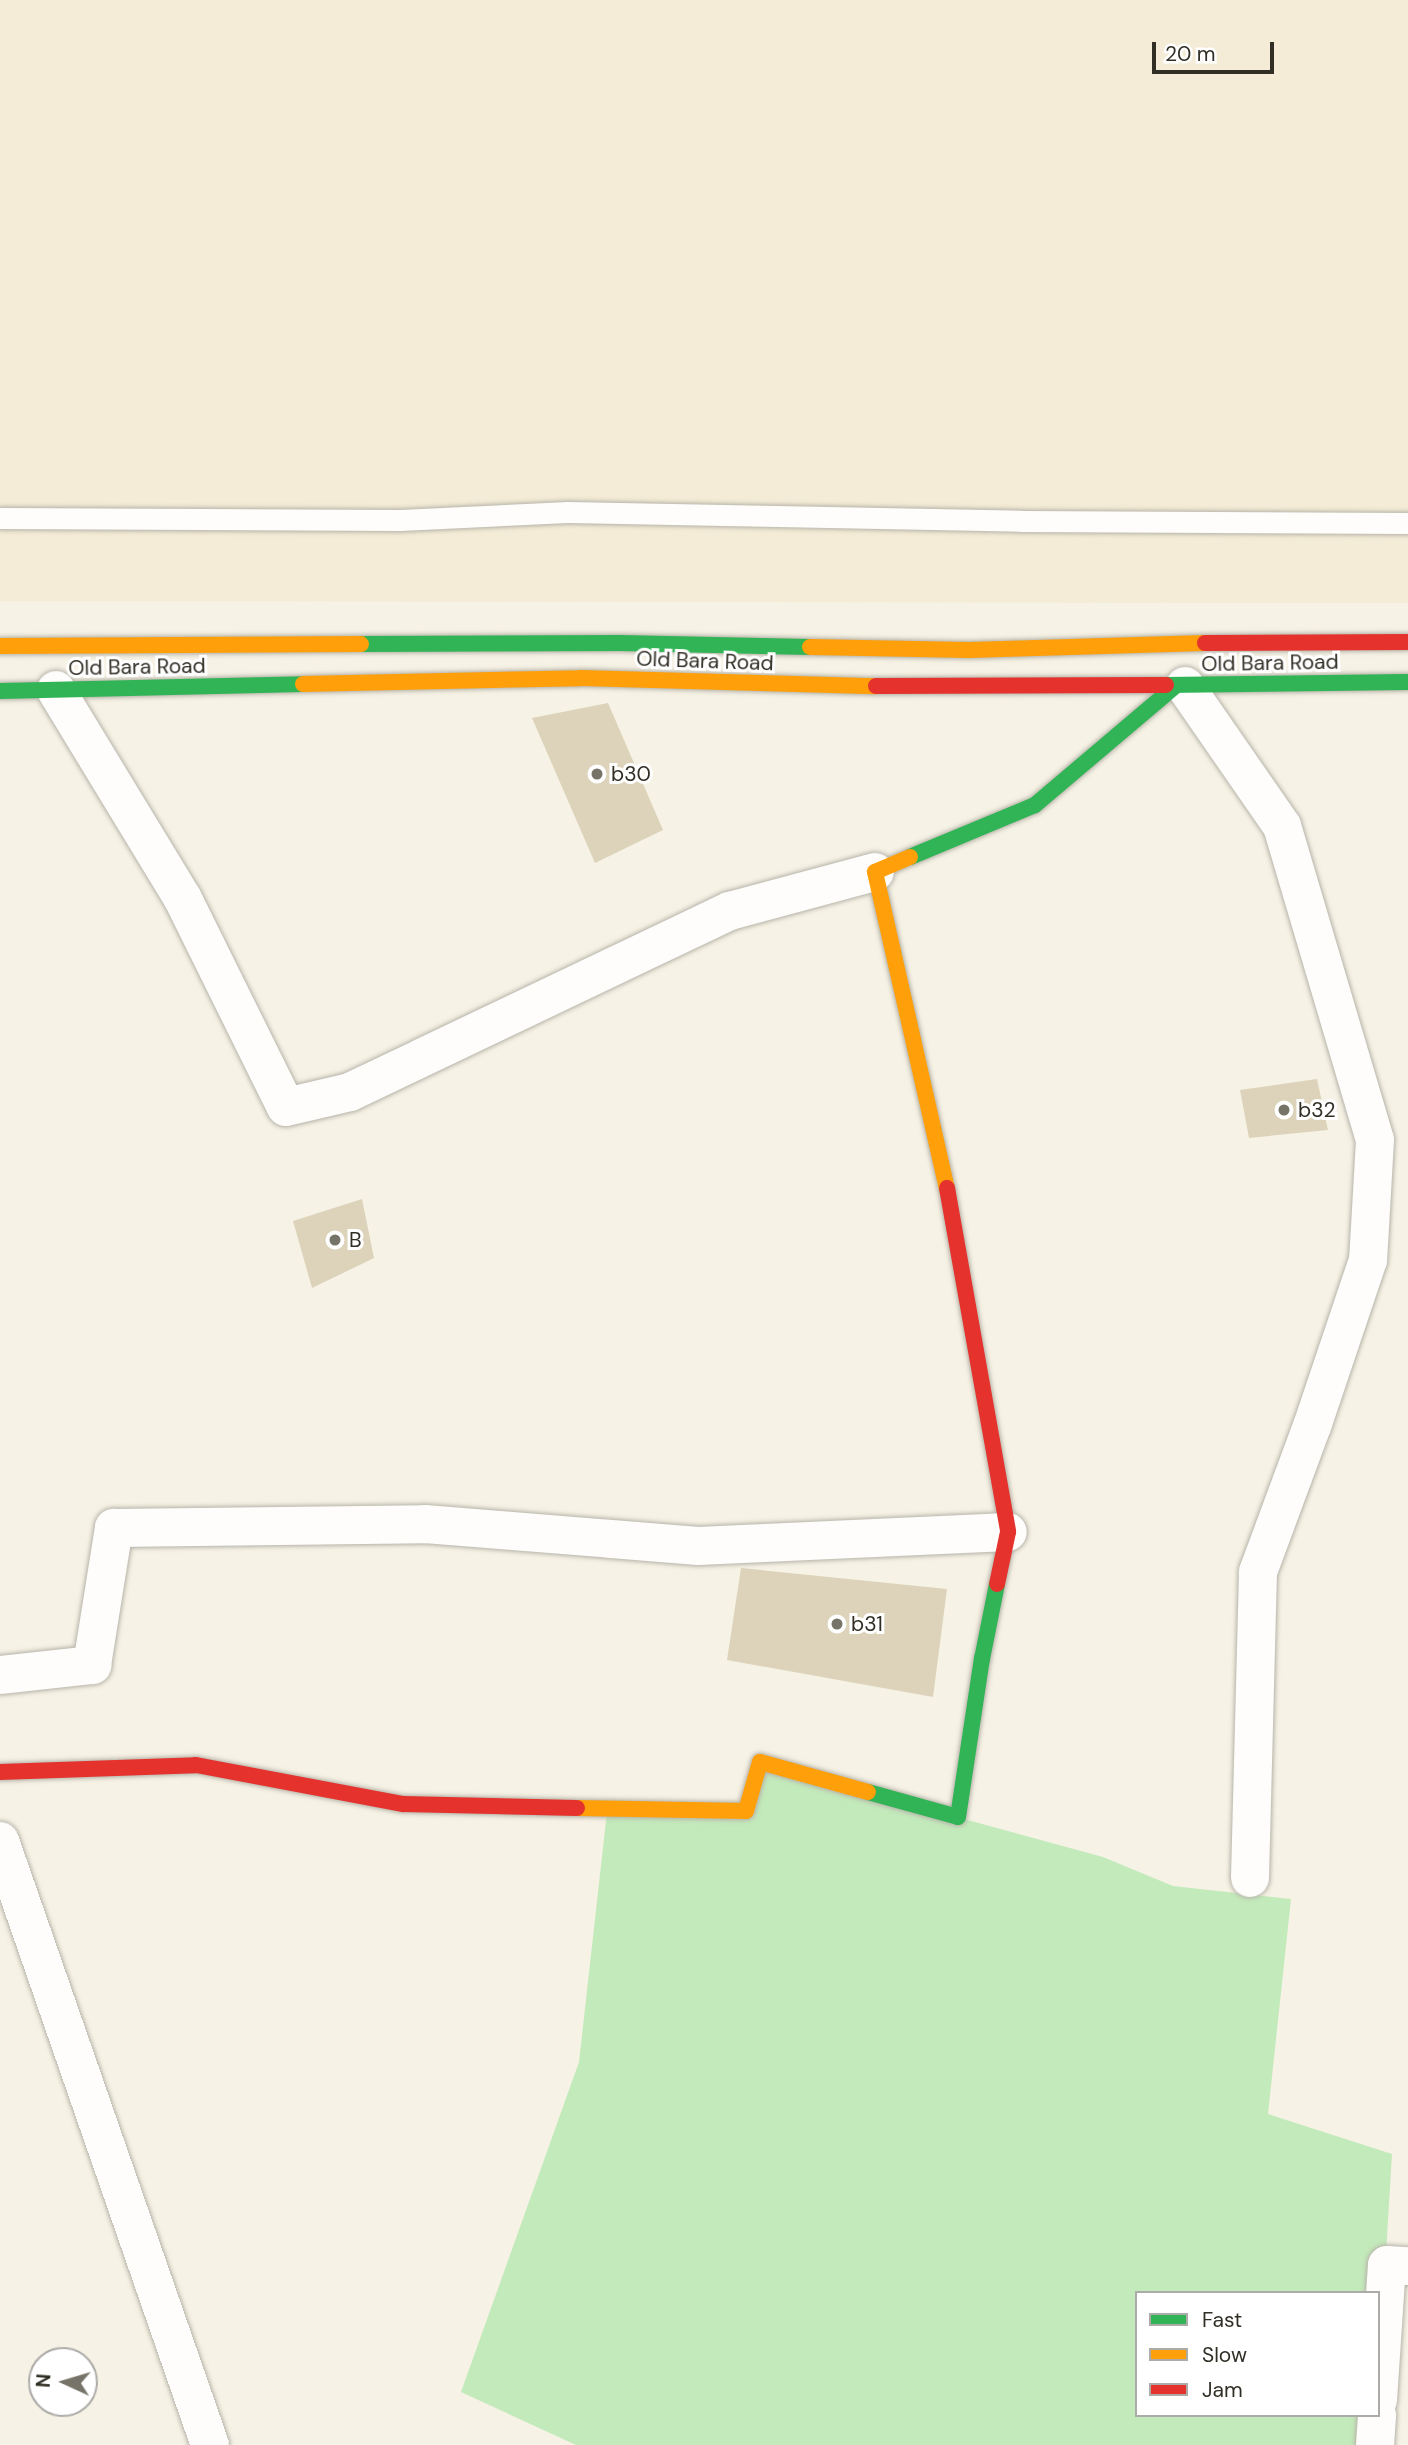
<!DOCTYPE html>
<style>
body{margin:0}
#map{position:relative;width:1408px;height:2445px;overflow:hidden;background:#f6f2e5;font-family:"DM Sans",sans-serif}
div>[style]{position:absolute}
.built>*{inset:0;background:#f4ecd6}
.green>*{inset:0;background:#c3eabb}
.building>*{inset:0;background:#dcd3ba}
.roads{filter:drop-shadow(0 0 2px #b7b4aa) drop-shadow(0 0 2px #b7b4aa)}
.lane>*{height:21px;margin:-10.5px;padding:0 10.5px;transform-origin:10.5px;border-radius:10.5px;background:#fefdfb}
.street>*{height:38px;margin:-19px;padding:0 19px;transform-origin:19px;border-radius:19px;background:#fefdfb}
.fast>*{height:16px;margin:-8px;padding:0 8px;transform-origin:8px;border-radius:8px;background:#30b455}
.slow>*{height:16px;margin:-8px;padding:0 8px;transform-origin:8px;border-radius:8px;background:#ff9f0a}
.jam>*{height:16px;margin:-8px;padding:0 8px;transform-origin:8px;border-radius:8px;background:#e5322d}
.dots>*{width:19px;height:19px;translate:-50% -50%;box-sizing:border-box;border:4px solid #fff;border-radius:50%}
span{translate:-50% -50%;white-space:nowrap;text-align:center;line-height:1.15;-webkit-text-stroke:6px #fff;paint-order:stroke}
.street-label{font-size:21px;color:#312e25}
.poi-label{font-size:21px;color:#312e25}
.left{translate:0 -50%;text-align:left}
.legend{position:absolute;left:1135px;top:2291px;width:245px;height:126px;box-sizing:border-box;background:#fff;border:2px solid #adaba8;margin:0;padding:9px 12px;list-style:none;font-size:21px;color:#312e25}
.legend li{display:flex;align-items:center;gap:14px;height:35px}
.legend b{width:35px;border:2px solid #adaba8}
.north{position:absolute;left:28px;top:2347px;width:70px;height:70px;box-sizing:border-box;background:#fff;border:2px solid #adaba8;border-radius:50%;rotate:274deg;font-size:19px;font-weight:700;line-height:28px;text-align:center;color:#312e25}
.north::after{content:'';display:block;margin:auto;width:24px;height:32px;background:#767368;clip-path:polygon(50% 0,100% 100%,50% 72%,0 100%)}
.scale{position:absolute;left:1152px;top:42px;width:122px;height:32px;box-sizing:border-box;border:4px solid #312e25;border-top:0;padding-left:9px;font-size:21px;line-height:24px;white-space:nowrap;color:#312e25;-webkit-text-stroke:5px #fff;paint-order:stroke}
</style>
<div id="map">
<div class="built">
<i style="clip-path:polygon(0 0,1408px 0,1408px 603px,0 601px)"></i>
</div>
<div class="green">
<i style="clip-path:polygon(762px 1764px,1103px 1857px,1173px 1886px,1291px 1899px,1268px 2114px,1392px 2154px,1378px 2387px,1378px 2293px,1137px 2293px,1137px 2415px,1377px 2415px,1375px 2445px,576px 2445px,461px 2392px,579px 2062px,607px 1812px,748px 1815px)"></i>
</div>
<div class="building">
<i style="clip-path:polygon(608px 703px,663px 830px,595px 863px,532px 718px)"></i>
<i style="clip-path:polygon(1317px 1079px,1328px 1130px,1249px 1138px,1240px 1090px)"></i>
<i style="clip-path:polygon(362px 1199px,374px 1258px,312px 1288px,293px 1221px)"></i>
<i style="clip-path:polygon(741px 1568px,947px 1589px,933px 1697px,727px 1660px)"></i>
</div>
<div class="roads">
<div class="lane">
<i style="left:0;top:518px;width:400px;rotate:0.3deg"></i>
<i style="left:400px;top:520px;width:168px;rotate:-2.7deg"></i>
<i style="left:568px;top:512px;width:453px;rotate:1.1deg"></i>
<i style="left:1021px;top:521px;width:387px;rotate:0.3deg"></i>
</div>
<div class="street">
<i style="left:1185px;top:686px;width:170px;rotate:55.3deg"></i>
<i style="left:1282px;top:826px;width:327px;rotate:73.5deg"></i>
<i style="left:1375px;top:1140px;width:120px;rotate:93.3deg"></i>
<i style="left:1368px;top:1260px;width:175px;rotate:108.6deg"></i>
<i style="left:1312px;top:1426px;width:156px;rotate:110.3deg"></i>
<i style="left:1258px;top:1572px;width:306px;rotate:91.5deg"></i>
<i style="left:56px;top:690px;width:242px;rotate:58.7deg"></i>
<i style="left:182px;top:897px;width:234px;rotate:63.7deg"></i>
<i style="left:286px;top:1107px;width:66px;rotate:-13.2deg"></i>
<i style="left:350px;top:1092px;width:421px;rotate:-25.5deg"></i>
<i style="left:730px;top:911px;width:150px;rotate:-15.1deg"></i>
<i style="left:0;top:1675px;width:93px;rotate:-6.2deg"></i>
<i style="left:92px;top:1665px;width:139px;rotate:-80.9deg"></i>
<i style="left:114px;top:1528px;width:311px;rotate:-0.7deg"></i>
<i style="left:425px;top:1524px;width:274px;rotate:4.6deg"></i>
<i style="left:698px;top:1546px;width:310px;rotate:-2.6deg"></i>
<i style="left:0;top:1841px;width:639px;rotate:70.83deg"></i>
<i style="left:1378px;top:2400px;width:135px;rotate:-86.2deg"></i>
<i style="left:1387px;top:2265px;width:21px;rotate:3deg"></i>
<i style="left:1375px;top:2445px;width:30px;rotate:-86deg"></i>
</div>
<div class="fast">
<i style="left:361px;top:644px;width:259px;rotate:-0.2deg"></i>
<i style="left:620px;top:643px;width:190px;rotate:1.2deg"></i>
<i style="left:1166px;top:685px;width:242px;rotate:-0.7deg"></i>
<i style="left:0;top:691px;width:303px;rotate:-1.3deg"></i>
<i style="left:910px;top:857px;width:135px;rotate:-22.6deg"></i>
<i style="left:1035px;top:805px;width:182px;rotate:-40.3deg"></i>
<i style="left:868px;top:1792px;width:93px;rotate:15.5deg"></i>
<i style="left:958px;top:1817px;width:160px;rotate:-81.4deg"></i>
<i style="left:982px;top:1659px;width:76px;rotate:-78.7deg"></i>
</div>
<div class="slow">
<i style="left:0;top:646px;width:361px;rotate:-0.3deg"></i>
<i style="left:810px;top:647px;width:159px;rotate:1.1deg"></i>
<i style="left:969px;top:650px;width:236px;rotate:-1.7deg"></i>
<i style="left:303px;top:684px;width:278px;rotate:-1.2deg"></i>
<i style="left:581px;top:678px;width:295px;rotate:1.6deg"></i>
<i style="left:910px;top:857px;width:38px;rotate:157deg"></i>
<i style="left:875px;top:872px;width:324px;rotate:77.2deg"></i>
<i style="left:577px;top:1808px;width:169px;rotate:1deg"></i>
<i style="left:746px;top:1811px;width:51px;rotate:-74.1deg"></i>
<i style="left:760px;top:1762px;width:112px;rotate:15.5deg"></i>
</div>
<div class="jam">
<i style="left:1205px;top:643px;width:203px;rotate:-0.3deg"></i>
<i style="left:876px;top:686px;width:290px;rotate:-0.2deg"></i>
<i style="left:947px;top:1188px;width:349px;rotate:79.9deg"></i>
<i style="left:1008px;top:1532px;width:53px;rotate:101.9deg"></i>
<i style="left:0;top:1772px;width:196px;rotate:-2deg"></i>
<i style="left:196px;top:1765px;width:211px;rotate:10.7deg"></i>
<i style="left:403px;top:1804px;width:174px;rotate:1.3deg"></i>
</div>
</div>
<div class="dots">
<i style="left:597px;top:774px;background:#767368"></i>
<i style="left:1284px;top:1110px;background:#767368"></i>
<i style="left:335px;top:1240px;background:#767368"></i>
<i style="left:837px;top:1624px;background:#767368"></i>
</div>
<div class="street-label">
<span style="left:705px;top:661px;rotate:2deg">Old Bara Road</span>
<span style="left:1270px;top:663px;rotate:-1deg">Old Bara Road</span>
<span style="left:137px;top:667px;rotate:-1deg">Old Bara Road</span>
</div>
<div class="poi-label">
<span class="left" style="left:611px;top:774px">b30</span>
<span class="left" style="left:1298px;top:1110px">b32</span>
<span class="left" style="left:349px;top:1240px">B</span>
<span class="left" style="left:851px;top:1624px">b31</span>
</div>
<ul class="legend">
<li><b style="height:9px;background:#30b455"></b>Fast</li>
<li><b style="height:9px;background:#ff9f0a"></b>Slow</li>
<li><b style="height:9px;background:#e5322d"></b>Jam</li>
</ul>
<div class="north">N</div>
<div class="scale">20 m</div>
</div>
